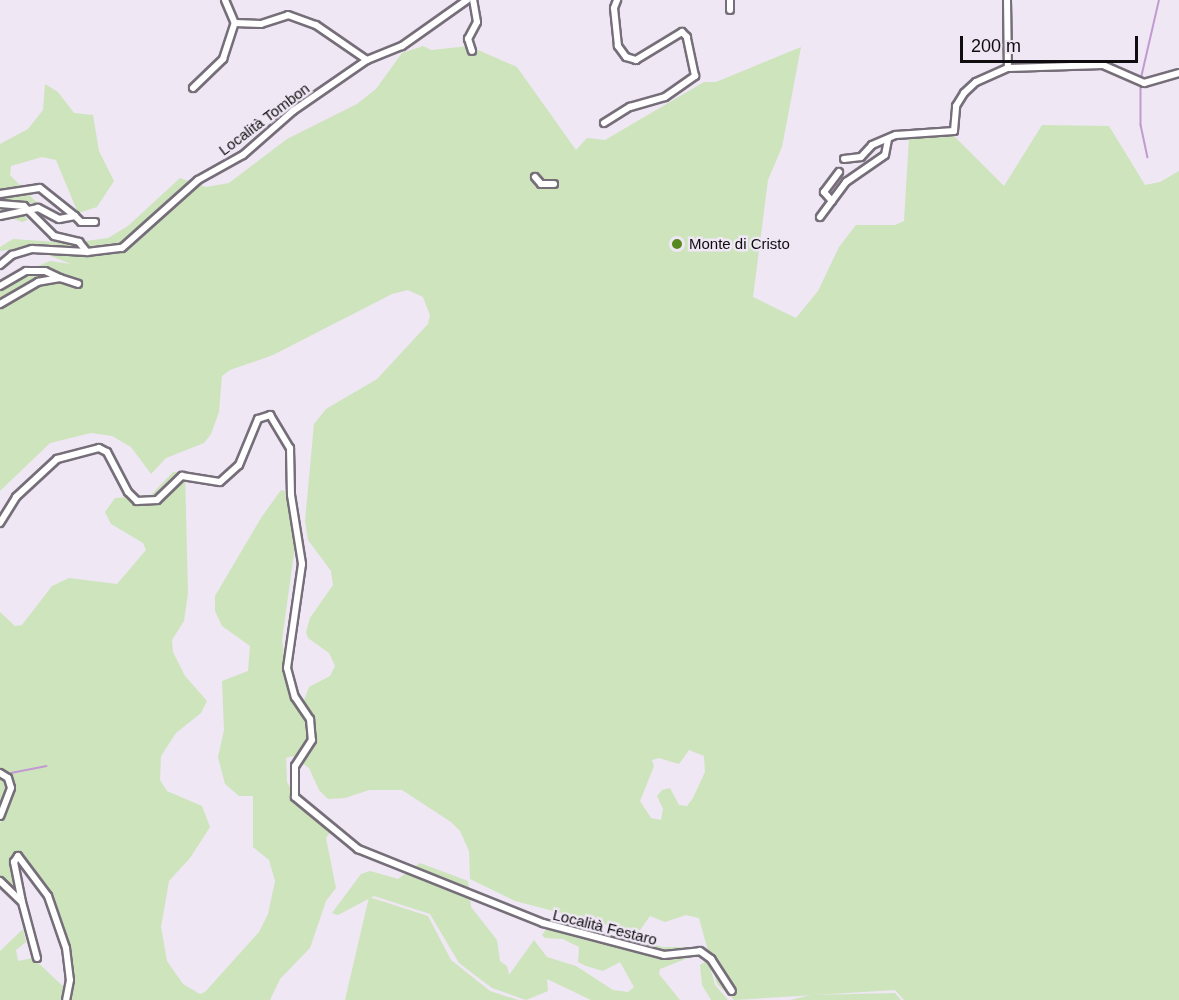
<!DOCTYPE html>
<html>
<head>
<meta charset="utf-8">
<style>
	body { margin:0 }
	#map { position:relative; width:1179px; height:1000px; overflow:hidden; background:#efe7f3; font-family:Arial,sans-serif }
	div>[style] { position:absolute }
	.green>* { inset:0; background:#cde4bd }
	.stream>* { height:1.5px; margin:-0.75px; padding:0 0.75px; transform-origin:0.75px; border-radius:0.75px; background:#c19ad1 }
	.roads { filter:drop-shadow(2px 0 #766e79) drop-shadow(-2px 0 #766e79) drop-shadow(0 2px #766e79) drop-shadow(0 -2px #766e79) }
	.minor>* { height:6px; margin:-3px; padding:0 3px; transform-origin:3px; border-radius:3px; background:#fff }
	.dots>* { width:16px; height:16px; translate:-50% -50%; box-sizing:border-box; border:3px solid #efe7f3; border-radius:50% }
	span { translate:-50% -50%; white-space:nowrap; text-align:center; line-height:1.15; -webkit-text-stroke:5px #efe7f3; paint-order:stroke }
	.street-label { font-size:15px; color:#100d11 }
	.poi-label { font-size:15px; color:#100d11 }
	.left { translate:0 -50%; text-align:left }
	.scale { position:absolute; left:960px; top:36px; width:178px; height:27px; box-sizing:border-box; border:3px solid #100d11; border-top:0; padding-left:8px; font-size:18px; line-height:21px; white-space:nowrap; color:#100d11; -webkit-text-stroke:4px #efe7f3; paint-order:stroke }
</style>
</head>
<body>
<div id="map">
	<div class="green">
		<i style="clip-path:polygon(evenodd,423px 46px,431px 50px,469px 46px,517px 67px,576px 150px,587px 138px,605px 140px,704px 82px,716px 82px,801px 47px,782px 147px,768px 180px,753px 297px,796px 318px,818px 291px,839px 247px,856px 225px,895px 225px,904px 221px,909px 138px,928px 138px,938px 132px,953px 135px,1004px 186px,1042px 125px,1109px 126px,1145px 185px,1160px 182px,1179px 171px,1179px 1000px,904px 1000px,895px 990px,734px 1000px,717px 984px,699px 918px,686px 915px,665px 922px,650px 916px,638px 933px,515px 901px,470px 879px,469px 851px,460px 831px,451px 822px,402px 790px,369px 790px,345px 798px,328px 799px,319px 790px,309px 768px,292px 756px,286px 758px,287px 782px,296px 798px,331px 831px,326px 838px,336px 888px,326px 901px,310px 948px,280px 979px,270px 1000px,68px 1000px,72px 980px,52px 900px,19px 854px,13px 859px,19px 902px,0 886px,0 824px,12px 788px,0 772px,0 612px,15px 626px,22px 625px,52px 586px,69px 578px,117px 584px,146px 550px,143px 543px,111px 524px,105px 512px,115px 498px,151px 495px,173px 472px,185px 472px,188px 593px,184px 621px,172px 640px,173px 652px,185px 676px,207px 701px,201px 713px,176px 733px,161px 756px,160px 780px,167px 791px,202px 806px,210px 827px,190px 858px,169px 881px,161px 927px,167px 961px,183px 984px,200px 994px,205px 992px,259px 932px,268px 914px,275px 881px,269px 860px,253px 847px,253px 796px,239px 796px,225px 784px,218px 757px,224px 730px,222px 681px,248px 671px,250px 646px,222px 626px,215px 611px,215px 596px,261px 518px,281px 490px,285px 491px,295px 546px,282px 640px,287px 678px,302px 706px,309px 687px,330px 676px,335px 666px,329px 653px,308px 638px,306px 632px,310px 618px,333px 585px,331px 571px,308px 540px,305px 521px,314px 424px,326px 409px,377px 379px,428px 324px,430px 315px,423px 297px,408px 290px,392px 294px,273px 355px,230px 370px,222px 376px,219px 412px,211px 434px,204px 443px,166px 458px,151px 474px,131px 447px,112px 436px,91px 433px,50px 443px,0 491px,0 282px,50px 261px,71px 264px,28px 247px,0 251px,0 247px,13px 239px,71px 243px,108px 238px,128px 226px,180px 178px,206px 187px,229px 183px,287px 139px,357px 104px,376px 89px,402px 53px,423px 46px,689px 750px,704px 756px,705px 772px,693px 798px,687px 806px,679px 805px,670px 788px,662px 790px,657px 796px,663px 809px,661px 820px,651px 818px,640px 801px,654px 766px,652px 760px,659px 758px,679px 764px,689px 750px)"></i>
		<i style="clip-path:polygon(45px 84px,58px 92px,74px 113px,93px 115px,99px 151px,114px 181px,97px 207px,78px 213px,56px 160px,42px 157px,11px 166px,10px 175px,39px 205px,30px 203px,17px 208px,28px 220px,22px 222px,0 214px,0 144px,28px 129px,43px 110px)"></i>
		<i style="clip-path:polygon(0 774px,10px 785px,0 817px)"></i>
		<i style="clip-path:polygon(420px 863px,468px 881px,471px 907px,497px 940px,500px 961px,507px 966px,509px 975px,534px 940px,547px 957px,576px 966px,613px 990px,628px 992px,634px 987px,620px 962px,603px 971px,586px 966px,578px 962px,579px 947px,563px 939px,545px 938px,542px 935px,550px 924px,606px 944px,636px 945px,641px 940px,662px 947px,687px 947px,688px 958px,660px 969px,659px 974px,680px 1000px,591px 1000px,547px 979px,548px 991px,526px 1000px,492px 988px,459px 963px,430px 914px,374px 896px,338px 915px,332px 913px,361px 874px,370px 871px,398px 879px)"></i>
		<i style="clip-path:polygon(369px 897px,428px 916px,451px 960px,490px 991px,518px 1000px,345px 1000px)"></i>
		<i style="clip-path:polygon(23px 929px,26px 942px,16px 950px,18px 961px,33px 958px,67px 990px,62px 1000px,0 1000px,0 951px)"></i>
		<i style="clip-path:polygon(708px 960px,715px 985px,728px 1000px,711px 1000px,702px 985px,700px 965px)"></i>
		<i style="clip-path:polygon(895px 993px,901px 1000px,790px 1000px,811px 995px)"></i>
	</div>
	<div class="stream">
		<i style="left:1141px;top:78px;width:80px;rotate:-77deg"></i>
		<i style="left:1141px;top:83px;width:42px;rotate:90deg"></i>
		<i style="left:1141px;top:125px;width:33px;rotate:78deg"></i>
		<i style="left:11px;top:773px;width:36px;rotate:-11deg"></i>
	</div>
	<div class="roads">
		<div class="minor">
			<i style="left:225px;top:0;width:25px;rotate:67deg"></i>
			<i style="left:235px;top:23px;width:26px;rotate:2deg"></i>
			<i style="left:261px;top:24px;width:28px;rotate:-18deg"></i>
			<i style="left:288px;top:15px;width:30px;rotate:20deg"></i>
			<i style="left:316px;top:25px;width:62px;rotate:34.5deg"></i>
			<i style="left:1007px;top:0;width:68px;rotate:89.2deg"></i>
			<i style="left:730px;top:10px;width:10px;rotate:-90deg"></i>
			<i style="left:472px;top:51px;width:13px;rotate:-108deg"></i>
			<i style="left:468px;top:39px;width:19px;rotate:-62deg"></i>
			<i style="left:477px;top:22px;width:22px;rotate:-100deg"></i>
			<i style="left:1008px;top:68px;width:95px;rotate:-1.8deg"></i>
			<i style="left:1103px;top:65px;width:45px;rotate:23.7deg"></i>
			<i style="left:1144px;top:83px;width:36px;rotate:-16deg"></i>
			<i style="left:193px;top:88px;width:42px;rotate:-44deg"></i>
			<i style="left:223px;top:59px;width:38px;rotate:-72deg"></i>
			<i style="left:604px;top:123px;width:31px;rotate:-32deg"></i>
			<i style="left:630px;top:107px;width:36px;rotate:-16deg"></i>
			<i style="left:665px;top:97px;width:37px;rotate:-35deg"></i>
			<i style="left:695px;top:76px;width:40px;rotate:-102deg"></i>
			<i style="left:687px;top:37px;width:7px;rotate:-135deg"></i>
			<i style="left:682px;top:32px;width:54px;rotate:148.7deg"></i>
			<i style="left:636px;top:60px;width:10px;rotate:-163deg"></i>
			<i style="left:626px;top:57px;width:14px;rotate:-126deg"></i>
			<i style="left:618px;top:46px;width:38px;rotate:-96deg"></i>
			<i style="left:614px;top:8px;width:9px;rotate:-69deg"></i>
			<i style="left:844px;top:159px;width:17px;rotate:-7deg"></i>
			<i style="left:861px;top:157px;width:16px;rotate:-47deg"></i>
			<i style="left:872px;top:145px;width:26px;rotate:-23deg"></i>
			<i style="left:896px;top:135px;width:58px;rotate:-3.9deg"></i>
			<i style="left:954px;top:131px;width:25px;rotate:-85deg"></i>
			<i style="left:956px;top:106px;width:15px;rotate:-58deg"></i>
			<i style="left:964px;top:93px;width:16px;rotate:-43deg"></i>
			<i style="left:976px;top:82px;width:35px;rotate:-24deg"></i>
			<i style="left:535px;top:177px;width:9px;rotate:49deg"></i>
			<i style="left:541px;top:184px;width:13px"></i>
			<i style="left:0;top:194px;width:40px;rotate:-8.5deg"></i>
			<i style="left:40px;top:188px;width:45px;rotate:38.7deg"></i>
			<i style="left:75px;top:216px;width:16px;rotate:169deg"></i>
			<i style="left:59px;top:219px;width:24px;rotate:-152deg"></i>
			<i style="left:38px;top:208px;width:39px;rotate:168deg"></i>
			<i style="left:832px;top:201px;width:12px;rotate:-132deg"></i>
			<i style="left:824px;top:192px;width:25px;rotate:-53deg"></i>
			<i style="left:0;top:204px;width:24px;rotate:5deg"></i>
			<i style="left:24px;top:206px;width:42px;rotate:45deg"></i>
			<i style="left:54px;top:236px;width:26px;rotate:13deg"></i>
			<i style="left:79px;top:242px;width:13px;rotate:51deg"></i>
			<i style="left:75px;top:216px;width:8px;rotate:45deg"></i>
			<i style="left:81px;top:222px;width:14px"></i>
			<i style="left:820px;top:217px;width:44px;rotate:-53.4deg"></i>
			<i style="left:846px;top:182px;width:47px;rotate:-34.7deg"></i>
			<i style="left:885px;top:155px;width:15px;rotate:-79deg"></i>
			<i style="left:0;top:265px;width:16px;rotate:-40deg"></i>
			<i style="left:12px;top:255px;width:21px;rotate:-17deg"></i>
			<i style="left:32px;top:249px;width:55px;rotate:3.1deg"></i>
			<i style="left:87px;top:252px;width:35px;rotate:-7deg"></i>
			<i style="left:122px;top:248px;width:102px;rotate:-41.8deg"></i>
			<i style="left:198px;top:180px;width:51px;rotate:-29.1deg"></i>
			<i style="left:243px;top:155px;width:67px;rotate:-41.3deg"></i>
			<i style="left:293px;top:111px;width:90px;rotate:-34.6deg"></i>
			<i style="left:367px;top:60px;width:38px;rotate:-22deg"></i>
			<i style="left:402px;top:46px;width:80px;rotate:-35.3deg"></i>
			<i style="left:60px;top:278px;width:19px;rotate:18deg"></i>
			<i style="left:0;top:286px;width:30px;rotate:-30deg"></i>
			<i style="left:26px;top:271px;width:19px"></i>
			<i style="left:45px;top:271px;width:17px;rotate:25deg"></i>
			<i style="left:60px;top:278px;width:22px;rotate:170deg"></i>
			<i style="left:38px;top:282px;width:44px;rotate:149.9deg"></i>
			<i style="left:0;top:523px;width:31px;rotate:-58deg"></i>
			<i style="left:16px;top:497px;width:56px;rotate:-42.8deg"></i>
			<i style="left:57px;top:459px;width:43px;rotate:-14.7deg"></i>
			<i style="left:99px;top:448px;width:9px;rotate:27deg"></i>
			<i style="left:107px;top:452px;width:45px;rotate:62.3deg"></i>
			<i style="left:128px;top:492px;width:13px;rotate:45deg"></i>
			<i style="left:137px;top:501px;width:20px;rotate:-3deg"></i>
			<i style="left:157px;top:500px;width:35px;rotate:-44deg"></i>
			<i style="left:182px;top:476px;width:38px;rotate:9deg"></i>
			<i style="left:220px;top:482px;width:25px;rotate:-42deg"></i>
			<i style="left:239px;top:465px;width:50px;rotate:-67.6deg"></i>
			<i style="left:258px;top:419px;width:13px;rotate:-18deg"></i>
			<i style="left:270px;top:415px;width:39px;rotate:59deg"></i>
			<i style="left:290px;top:448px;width:47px;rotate:88.8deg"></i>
			<i style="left:291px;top:495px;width:70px;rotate:80.9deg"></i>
			<i style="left:302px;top:564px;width:105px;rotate:98.2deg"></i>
			<i style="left:287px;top:668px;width:30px;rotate:75deg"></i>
			<i style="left:295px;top:697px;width:27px;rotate:56deg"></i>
			<i style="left:310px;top:719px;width:21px;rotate:85deg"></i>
			<i style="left:312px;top:740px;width:31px;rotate:123deg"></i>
			<i style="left:295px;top:766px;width:31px;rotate:90deg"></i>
			<i style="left:295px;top:797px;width:82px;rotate:39.5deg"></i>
			<i style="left:358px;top:849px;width:199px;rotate:21.8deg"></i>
			<i style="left:543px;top:923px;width:125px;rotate:14.8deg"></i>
			<i style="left:664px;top:955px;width:36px;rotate:-6deg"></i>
			<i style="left:700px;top:951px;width:14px;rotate:36deg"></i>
			<i style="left:711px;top:959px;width:38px;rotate:57deg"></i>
			<i style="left:0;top:773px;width:9px;rotate:32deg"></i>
			<i style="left:8px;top:778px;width:10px;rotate:73deg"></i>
			<i style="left:11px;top:788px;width:30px;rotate:111deg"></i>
			<i style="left:0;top:881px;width:30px;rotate:44deg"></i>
			<i style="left:37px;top:958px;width:58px;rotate:-105deg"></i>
			<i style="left:22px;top:902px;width:41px;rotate:-101.3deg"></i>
			<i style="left:14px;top:862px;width:7px;rotate:-56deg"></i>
			<i style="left:18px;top:856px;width:50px;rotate:53.1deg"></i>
			<i style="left:48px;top:896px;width:55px;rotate:70.9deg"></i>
			<i style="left:66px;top:948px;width:32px;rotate:83deg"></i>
			<i style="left:70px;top:980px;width:20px;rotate:101deg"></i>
		</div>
	</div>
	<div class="dots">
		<i style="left:677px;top:244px;background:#55881d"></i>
	</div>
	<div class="street-label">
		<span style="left:264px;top:119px;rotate:-37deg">Località Tombon</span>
		<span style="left:605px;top:927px;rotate:14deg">Località Festaro</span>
	</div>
	<div class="poi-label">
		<span class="left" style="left:689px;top:244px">Monte di Cristo</span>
	</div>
	<div class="scale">200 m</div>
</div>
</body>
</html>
